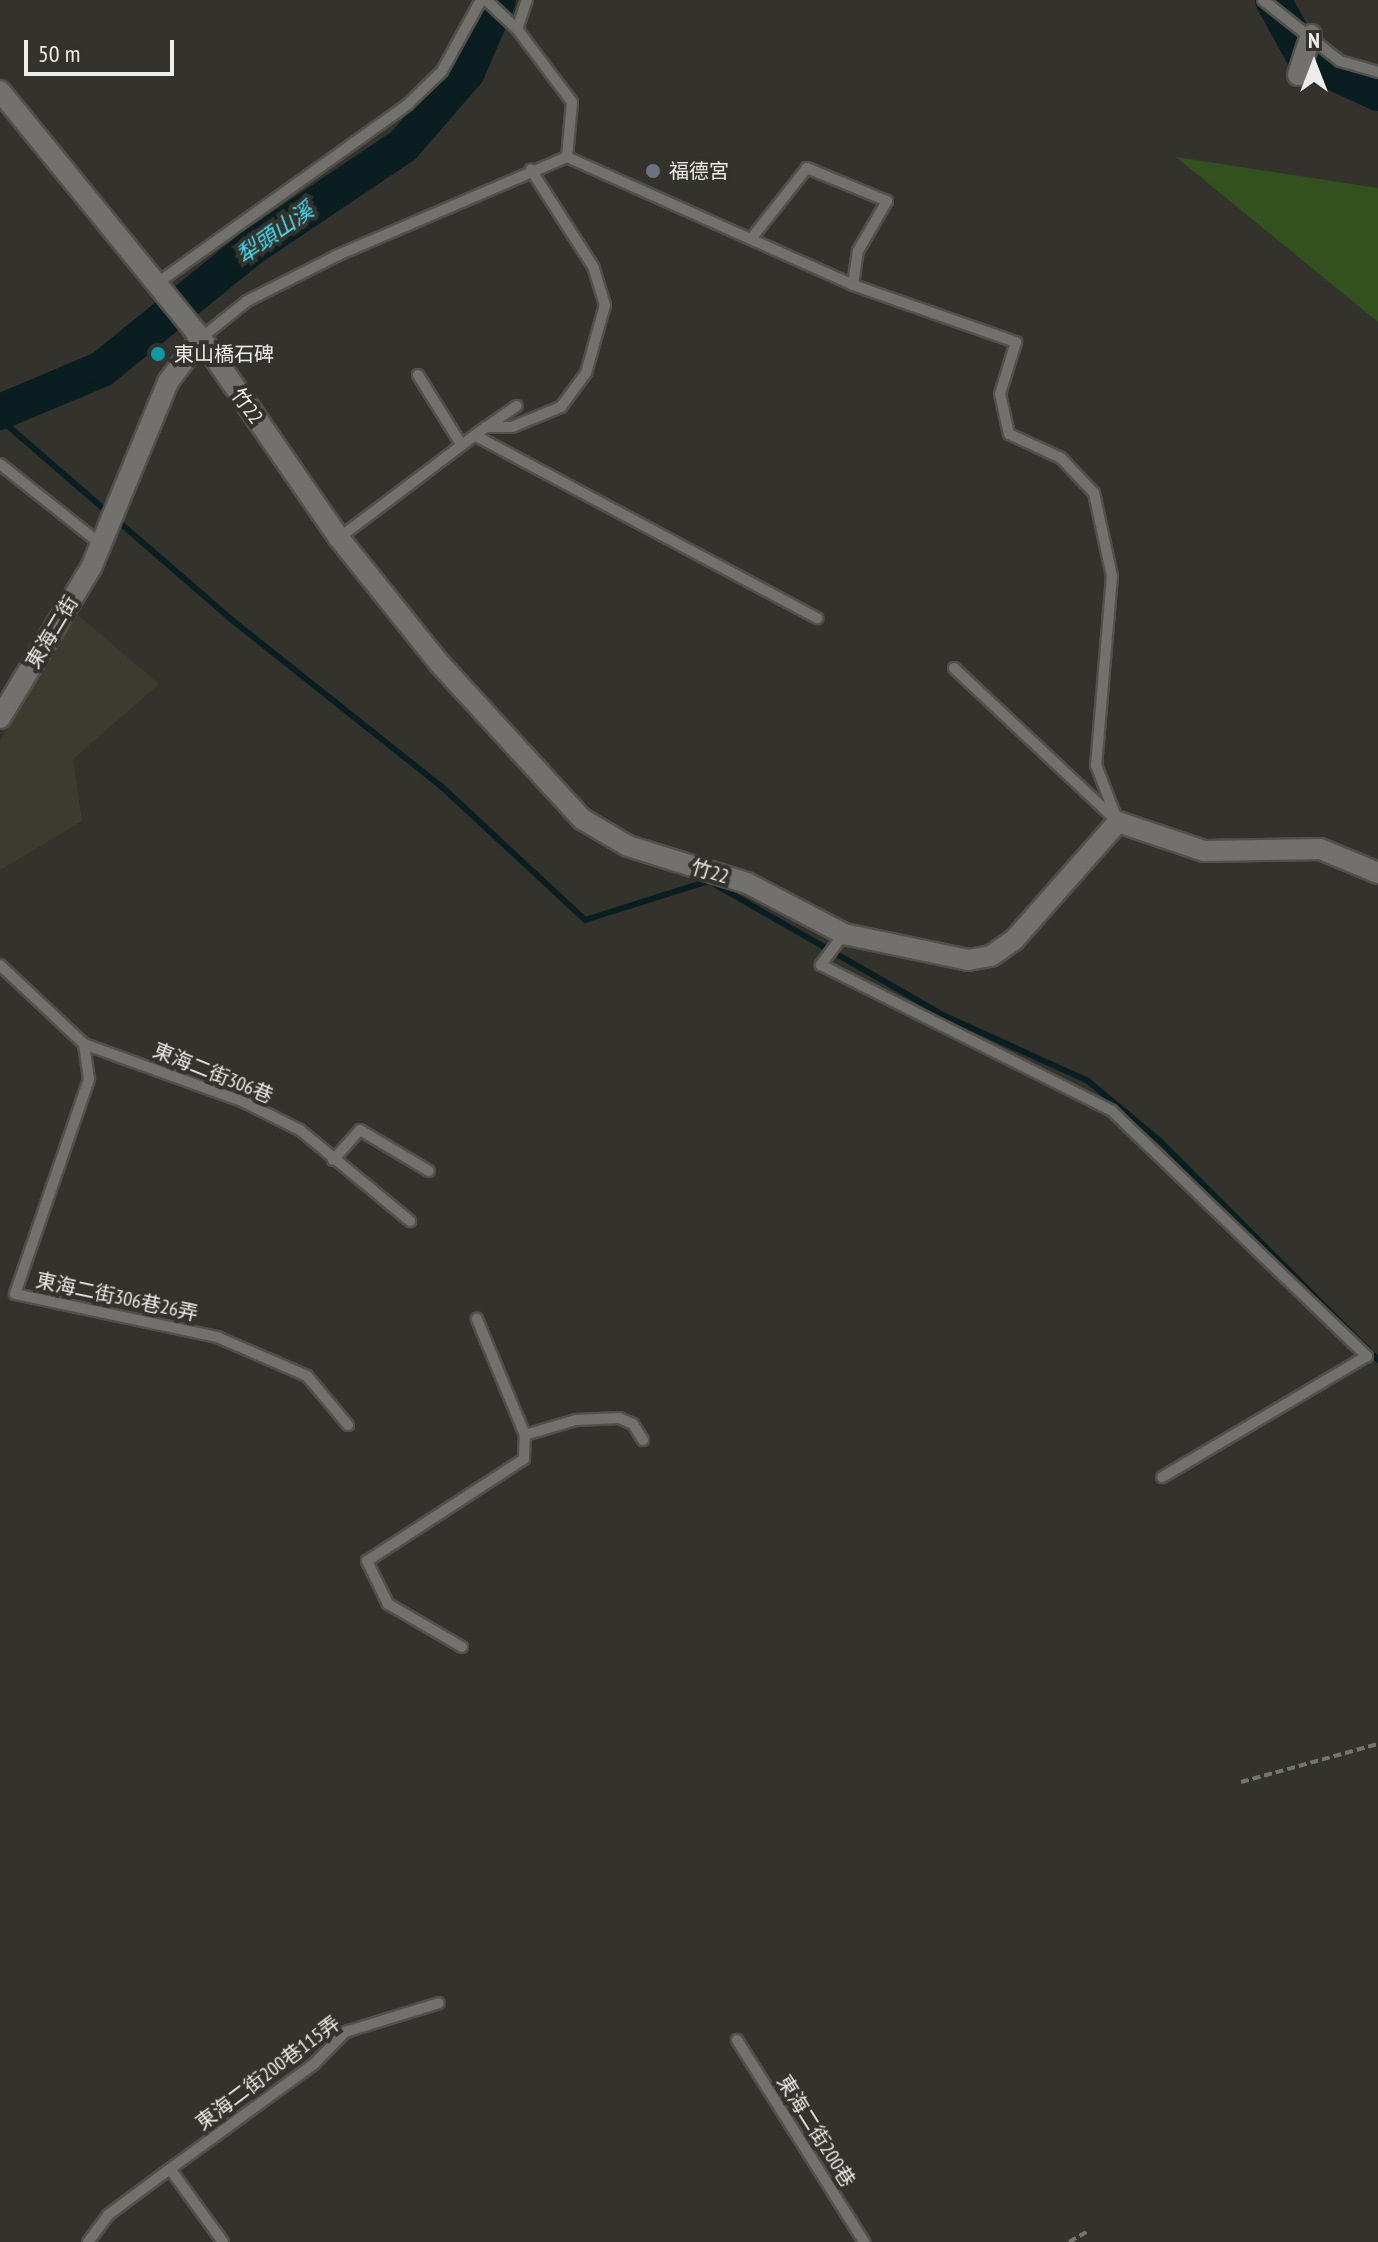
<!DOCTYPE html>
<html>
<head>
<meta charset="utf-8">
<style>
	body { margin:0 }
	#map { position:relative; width:1378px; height:2242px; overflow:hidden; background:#33322d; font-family:"PT Sans Narrow","Noto Sans TC",sans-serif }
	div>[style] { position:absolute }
	.built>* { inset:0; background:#3d3b30 }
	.green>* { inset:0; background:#32511e }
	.stream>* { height:6px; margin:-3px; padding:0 3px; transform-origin:3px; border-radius:3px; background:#0a1d21 }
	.river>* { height:36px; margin:-18px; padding:0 18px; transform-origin:18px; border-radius:18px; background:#0a1d21 }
	.path>* { height:4px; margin-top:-2px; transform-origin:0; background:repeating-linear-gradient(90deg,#757570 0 8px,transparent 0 12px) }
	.roads { filter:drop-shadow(2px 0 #51504b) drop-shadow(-2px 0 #51504b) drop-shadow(0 2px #51504b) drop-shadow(0 -2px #51504b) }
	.service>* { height:10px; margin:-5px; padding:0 5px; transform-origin:5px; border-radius:5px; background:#72716e }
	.minor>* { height:20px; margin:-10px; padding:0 10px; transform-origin:10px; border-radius:10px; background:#72716e }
	.tertiary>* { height:20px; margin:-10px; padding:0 10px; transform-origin:10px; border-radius:10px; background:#72716e }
	.dots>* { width:22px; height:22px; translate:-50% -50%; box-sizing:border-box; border:4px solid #33322d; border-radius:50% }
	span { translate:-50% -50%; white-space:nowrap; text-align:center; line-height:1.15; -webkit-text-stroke:8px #33322d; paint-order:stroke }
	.poi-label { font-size:20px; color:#ecece8 }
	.left { translate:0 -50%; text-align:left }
	.street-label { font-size:20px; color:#ecece8 }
	.water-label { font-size:22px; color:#4addf7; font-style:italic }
	.north { position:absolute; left:1274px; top:24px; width:80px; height:80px; -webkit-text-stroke:6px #33322d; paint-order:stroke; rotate:0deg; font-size:22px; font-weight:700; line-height:32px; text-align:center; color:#ecece8 }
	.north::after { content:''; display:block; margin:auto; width:28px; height:36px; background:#ecece8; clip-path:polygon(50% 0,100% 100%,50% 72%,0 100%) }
	.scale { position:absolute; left:24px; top:40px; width:150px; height:36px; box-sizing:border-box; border:4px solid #ecece8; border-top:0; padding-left:10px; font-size:24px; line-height:28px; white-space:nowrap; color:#ecece8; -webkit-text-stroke:6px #33322d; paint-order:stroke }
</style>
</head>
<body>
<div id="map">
	<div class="built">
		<i style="clip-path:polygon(73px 611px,159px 684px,73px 759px,82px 821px,0 870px,0 741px)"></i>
	</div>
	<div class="green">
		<i style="clip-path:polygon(1176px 157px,1378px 188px,1378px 322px)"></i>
	</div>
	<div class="stream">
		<i style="left:0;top:419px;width:307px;rotate:40.9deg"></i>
		<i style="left:232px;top:620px;width:267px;rotate:38.5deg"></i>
		<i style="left:441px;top:786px;width:197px;rotate:42.9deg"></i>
		<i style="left:585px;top:920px;width:130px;rotate:-17.5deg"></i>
		<i style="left:709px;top:881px;width:272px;rotate:29.8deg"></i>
		<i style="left:945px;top:1016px;width:157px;rotate:24.4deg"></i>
		<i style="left:1088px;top:1081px;width:94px;rotate:39.8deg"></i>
		<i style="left:1160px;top:1141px;width:309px;rotate:45.1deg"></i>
	</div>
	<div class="river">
		<i style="left:1273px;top:0;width:68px;rotate:61.2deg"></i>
		<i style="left:1306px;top:60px;width:79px;rotate:24.6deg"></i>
		<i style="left:0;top:412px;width:111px;rotate:-22.9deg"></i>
		<i style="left:102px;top:369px;width:192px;rotate:-39.1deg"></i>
		<i style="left:251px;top:248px;width:183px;rotate:-33.9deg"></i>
		<i style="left:403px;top:146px;width:98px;rotate:-49.1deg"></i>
		<i style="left:467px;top:72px;width:78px;rotate:-66.7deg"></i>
	</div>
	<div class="path">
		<i style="left:1241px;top:1782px;width:142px;rotate:-15.5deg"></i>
		<i style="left:1069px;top:2242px;width:22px;rotate:-30deg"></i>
	</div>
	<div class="roads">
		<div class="service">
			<i style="left:486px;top:0;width:42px;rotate:43.1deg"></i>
			<i style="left:1263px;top:0;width:98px;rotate:38.4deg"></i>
			<i style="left:1340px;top:61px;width:40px;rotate:16deg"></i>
			<i style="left:567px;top:157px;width:313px;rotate:24.1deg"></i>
			<i style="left:853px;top:285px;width:34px;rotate:-82deg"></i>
			<i style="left:858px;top:251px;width:58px;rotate:-59.9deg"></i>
			<i style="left:887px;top:201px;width:87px;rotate:-157.6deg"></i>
			<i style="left:807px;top:168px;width:90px;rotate:128.3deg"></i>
			<i style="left:156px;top:284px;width:310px;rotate:-35.5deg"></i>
			<i style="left:408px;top:104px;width:47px;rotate:-44.1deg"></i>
			<i style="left:442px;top:71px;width:81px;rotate:-61.2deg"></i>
			<i style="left:853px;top:285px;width:173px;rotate:19.3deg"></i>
			<i style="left:1016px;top:342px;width:54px;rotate:107.1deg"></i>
			<i style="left:1000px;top:394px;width:41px;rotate:77.3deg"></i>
			<i style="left:1009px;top:434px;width:57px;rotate:24.8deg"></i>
			<i style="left:1061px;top:458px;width:48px;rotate:46.7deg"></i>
			<i style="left:1094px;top:493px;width:85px;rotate:77.8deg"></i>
			<i style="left:1112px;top:576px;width:190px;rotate:94.8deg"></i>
			<i style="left:1096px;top:765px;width:61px;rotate:68.9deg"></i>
			<i style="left:201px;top:338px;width:59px;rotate:-38.8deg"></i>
			<i style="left:247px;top:301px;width:100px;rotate:-26.8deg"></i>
			<i style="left:336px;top:256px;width:251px;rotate:-23.2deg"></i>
			<i style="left:567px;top:157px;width:55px;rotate:-84.8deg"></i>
			<i style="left:572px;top:102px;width:91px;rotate:-127deg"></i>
			<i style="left:517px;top:29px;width:31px;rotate:-71deg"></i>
			<i style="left:418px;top:375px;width:81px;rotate:58.1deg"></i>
			<i style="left:488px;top:426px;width:35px;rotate:-35deg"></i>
			<i style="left:476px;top:436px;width:387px;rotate:28.1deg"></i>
			<i style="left:0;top:464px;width:130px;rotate:38.5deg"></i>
			<i style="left:339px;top:538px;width:184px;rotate:-37.1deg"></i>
			<i style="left:486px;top:427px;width:26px"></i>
			<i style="left:512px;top:427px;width:53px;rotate:-22.2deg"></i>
			<i style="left:561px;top:407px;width:42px;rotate:-53.7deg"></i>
			<i style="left:586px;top:373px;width:71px;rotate:-74.4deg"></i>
			<i style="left:605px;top:305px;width:39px;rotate:-107deg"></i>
			<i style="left:594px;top:268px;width:117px;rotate:-122.7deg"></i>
			<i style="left:954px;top:668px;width:219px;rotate:43.2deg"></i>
			<i style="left:844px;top:934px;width:39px;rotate:127deg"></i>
			<i style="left:821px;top:965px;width:326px;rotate:26.6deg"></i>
			<i style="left:1112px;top:1111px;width:354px;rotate:43.9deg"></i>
			<i style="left:1367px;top:1356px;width:238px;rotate:149.4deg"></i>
			<i style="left:0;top:965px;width:115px;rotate:43.2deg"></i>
			<i style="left:84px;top:1044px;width:170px;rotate:19.9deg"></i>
			<i style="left:244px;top:1102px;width:63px;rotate:26.6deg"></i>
			<i style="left:300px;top:1130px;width:143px;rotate:39.6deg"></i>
			<i style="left:84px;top:1044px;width:35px;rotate:82deg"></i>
			<i style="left:89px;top:1079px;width:227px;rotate:109deg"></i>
			<i style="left:15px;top:1294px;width:207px;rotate:12deg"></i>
			<i style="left:217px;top:1337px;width:98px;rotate:23.4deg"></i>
			<i style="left:307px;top:1376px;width:64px;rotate:50.1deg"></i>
			<i style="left:333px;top:1160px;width:40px;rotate:-48deg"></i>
			<i style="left:360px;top:1130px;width:80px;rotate:30.7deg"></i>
			<i style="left:525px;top:1435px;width:53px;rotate:-16.4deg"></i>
			<i style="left:576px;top:1420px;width:43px;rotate:-2.7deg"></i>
			<i style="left:619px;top:1418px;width:15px;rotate:23deg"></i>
			<i style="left:633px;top:1424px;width:19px;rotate:58deg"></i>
			<i style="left:462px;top:1647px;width:86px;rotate:-149.8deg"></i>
			<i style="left:388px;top:1604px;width:48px;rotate:-116deg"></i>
			<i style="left:367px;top:1561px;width:187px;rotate:-33deg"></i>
			<i style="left:524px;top:1459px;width:24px;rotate:-88deg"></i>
			<i style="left:525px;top:1435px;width:126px;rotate:-112.5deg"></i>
			<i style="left:737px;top:2040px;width:239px;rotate:57.8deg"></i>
			<i style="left:170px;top:2169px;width:178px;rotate:-36.1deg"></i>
			<i style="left:314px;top:2064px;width:45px;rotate:-45.9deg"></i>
			<i style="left:345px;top:2032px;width:98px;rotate:-17.1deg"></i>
			<i style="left:88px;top:2242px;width:34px;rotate:-53deg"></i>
			<i style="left:108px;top:2215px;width:77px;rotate:-36.6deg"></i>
			<i style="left:170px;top:2169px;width:90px;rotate:54deg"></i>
		</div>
		<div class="minor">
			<i style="left:1298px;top:75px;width:42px;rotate:-72deg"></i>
			<i style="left:0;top:718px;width:175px;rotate:-58.8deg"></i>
			<i style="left:91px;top:568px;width:201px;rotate:-67.5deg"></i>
			<i style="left:168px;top:382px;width:55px;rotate:-53.1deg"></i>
		</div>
		<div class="tertiary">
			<i style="left:0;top:91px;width:318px;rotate:50.9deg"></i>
			<i style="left:201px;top:338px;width:243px;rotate:55.4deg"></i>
			<i style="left:339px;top:538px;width:161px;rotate:51.3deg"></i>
			<i style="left:440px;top:664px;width:210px;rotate:47.5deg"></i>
			<i style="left:582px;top:819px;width:53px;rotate:30.4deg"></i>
			<i style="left:628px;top:846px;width:125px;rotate:17.3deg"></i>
			<i style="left:747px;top:883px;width:110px;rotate:27.7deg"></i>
			<i style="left:844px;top:934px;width:127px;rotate:11.8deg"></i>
			<i style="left:968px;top:960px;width:23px;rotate:-10deg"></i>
			<i style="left:991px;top:956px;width:28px;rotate:-35deg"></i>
			<i style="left:1014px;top:940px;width:157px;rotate:-48.6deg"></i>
			<i style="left:1118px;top:822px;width:91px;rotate:18.6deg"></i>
			<i style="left:1204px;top:851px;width:116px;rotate:-1deg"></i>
			<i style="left:1320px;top:849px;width:63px;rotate:22.5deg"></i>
		</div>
	</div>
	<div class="dots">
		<i style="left:653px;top:171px;background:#6b7280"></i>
		<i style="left:158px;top:354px;background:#0f9aa8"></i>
	</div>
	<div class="poi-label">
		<span class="left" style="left:669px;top:171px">福德宮</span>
		<span class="left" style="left:174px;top:354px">東山橋石碑</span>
	</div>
	<div class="street-label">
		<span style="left:247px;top:406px;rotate:54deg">竹22</span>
		<span style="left:52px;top:632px;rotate:-59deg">東海二街</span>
		<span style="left:710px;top:872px;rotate:17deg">竹22</span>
		<span style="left:213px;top:1073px;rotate:22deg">東海二街306巷</span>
		<span style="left:117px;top:1297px;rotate:12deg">東海二街306巷26弄</span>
		<span style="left:268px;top:2073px;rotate:-37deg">東海二街200巷115弄</span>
		<span style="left:816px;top:2131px;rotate:58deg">東海二街200巷</span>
	</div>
	<div class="water-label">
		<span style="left:275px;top:233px;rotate:-35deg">犁頭山溪</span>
	</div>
	<div class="north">N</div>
	<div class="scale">50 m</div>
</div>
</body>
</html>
